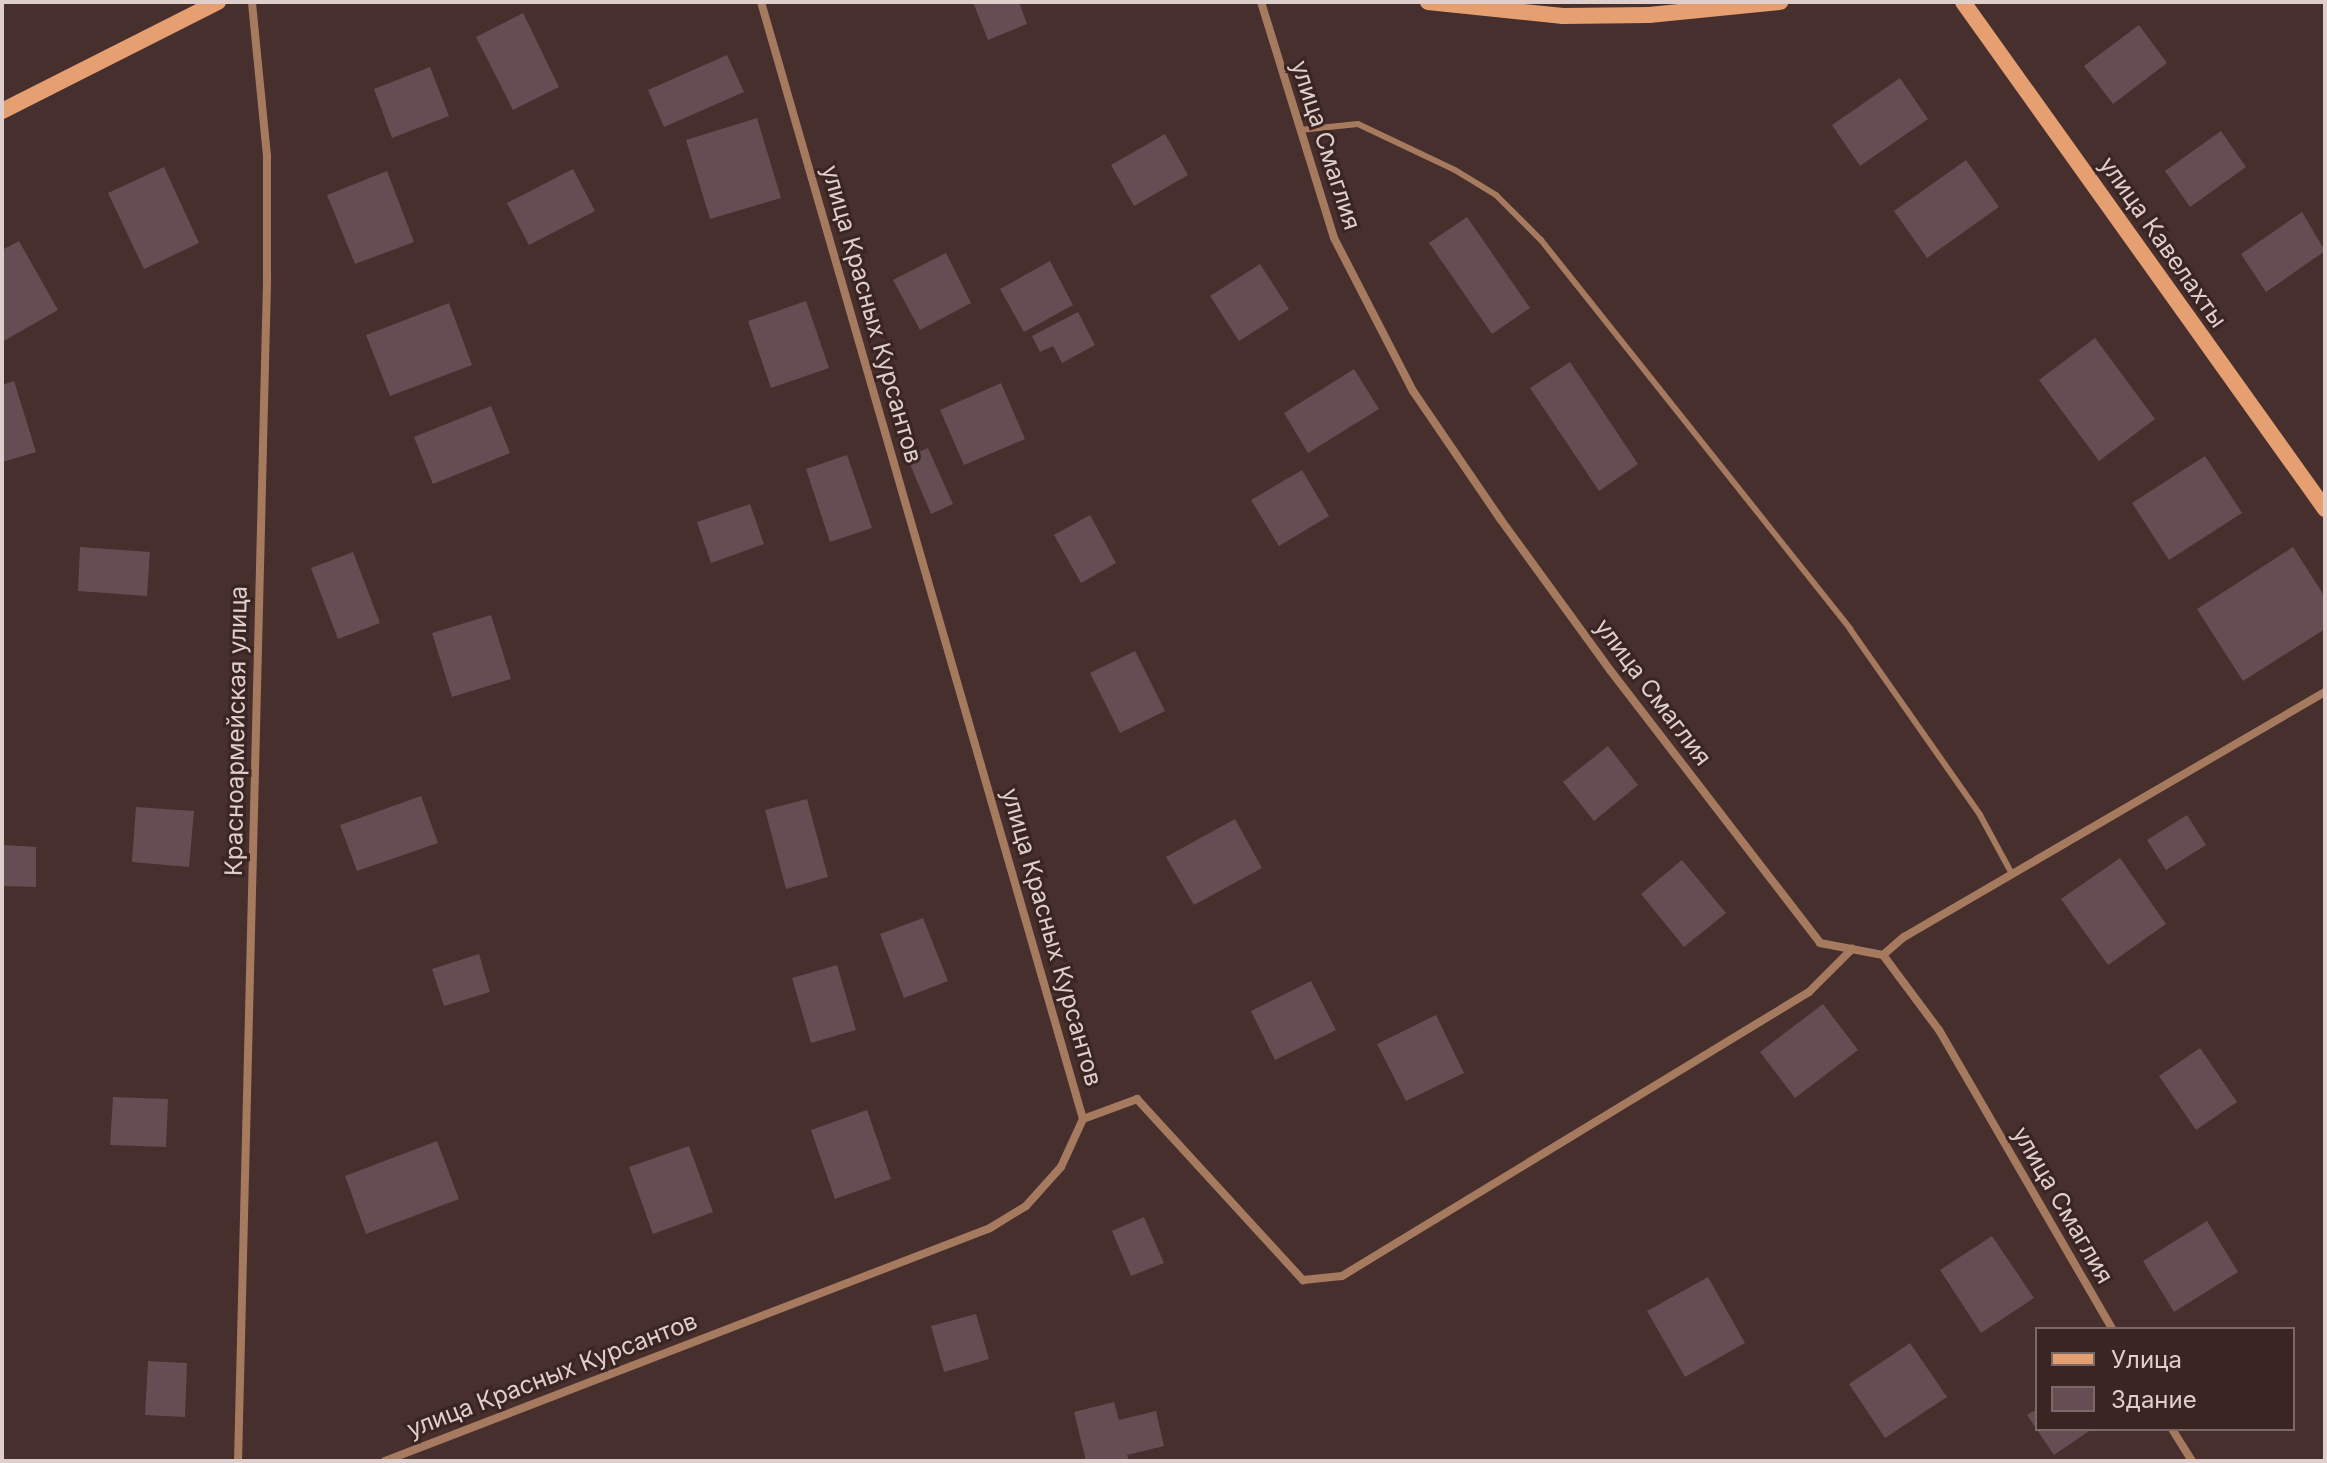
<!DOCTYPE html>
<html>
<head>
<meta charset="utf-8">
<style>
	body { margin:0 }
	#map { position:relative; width:2327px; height:1463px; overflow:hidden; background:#462f2c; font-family:Inter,sans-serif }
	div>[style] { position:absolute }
	.building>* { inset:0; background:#654d53 }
	.lane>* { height:6px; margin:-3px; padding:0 3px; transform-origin:3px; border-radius:3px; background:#a67a5e }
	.street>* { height:8px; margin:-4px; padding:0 4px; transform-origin:4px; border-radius:4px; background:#a67a5e }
	.secondary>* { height:16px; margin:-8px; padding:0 8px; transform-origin:8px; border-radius:8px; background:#e69f71 }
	span { translate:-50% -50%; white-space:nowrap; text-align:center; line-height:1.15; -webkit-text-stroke:6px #3b2522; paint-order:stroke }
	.street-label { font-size:24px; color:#decfcc }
	.frame { position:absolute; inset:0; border:4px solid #decfcc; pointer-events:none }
	.legend { position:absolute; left:2035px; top:1327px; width:260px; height:104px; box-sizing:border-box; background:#3b2522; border:2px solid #7c6966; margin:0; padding:10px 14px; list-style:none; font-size:24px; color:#decfcc }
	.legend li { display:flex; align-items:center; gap:16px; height:40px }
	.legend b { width:40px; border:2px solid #7c6966 }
</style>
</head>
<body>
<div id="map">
	<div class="building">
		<i style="clip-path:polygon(973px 2px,1019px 2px,1027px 24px,988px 40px)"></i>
		<i style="clip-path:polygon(523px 13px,559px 87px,513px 110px,476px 37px)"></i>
		<i style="clip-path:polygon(2139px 25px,2167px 63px,2113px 104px,2084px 66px)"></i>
		<i style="clip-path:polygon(727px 55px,744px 92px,664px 127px,648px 90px)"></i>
		<i style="clip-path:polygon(430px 67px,449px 116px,392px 138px,374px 89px)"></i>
		<i style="clip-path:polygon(1900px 78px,1928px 119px,1860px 166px,1832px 125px)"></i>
		<i style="clip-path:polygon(757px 118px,781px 198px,710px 219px,686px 140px)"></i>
		<i style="clip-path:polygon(2221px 131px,2246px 167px,2190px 207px,2165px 171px)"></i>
		<i style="clip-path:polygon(1165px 134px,1188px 175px,1134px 206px,1111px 165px)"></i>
		<i style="clip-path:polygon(1966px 160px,1999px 207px,1927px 258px,1894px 211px)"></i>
		<i style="clip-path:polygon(164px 167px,199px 243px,144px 269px,108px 193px)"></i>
		<i style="clip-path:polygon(573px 169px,595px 211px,529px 245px,507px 203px)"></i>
		<i style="clip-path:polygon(387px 171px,414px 242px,355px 264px,327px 195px)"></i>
		<i style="clip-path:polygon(2302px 212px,2325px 251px,2266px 292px,2241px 254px)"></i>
		<i style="clip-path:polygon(1467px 217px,1530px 308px,1492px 334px,1429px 243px)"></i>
		<i style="clip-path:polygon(19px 241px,58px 310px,2px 342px,2px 250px)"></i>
		<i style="clip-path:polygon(946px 253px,971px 303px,920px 330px,893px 280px)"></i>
		<i style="clip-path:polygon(1050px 261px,1073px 305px,1024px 332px,1000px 289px)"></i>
		<i style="clip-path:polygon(1260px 264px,1289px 309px,1239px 341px,1210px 296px)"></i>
		<i style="clip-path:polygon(806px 301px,829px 368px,771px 388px,748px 321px)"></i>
		<i style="clip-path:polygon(449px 303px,472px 365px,390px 396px,366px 335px)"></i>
		<i style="clip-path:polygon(1078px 312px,1095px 345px,1062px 363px,1053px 346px,1040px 352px,1032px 336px)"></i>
		<i style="clip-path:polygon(2095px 338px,2155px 419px,2099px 461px,2039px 380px)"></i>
		<i style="clip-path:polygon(1570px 362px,1638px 464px,1599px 491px,1530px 388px)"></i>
		<i style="clip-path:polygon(1354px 369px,1379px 409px,1308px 453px,1284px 413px)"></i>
		<i style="clip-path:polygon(14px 381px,36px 452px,2px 462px,2px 385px)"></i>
		<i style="clip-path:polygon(1001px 383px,1025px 439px,964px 465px,940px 410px)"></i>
		<i style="clip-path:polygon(491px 406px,510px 453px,433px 484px,414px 437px)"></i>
		<i style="clip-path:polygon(928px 448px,953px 504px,931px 514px,907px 457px)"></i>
		<i style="clip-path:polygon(847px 455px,872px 528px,830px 542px,806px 469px)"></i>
		<i style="clip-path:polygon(2205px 456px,2242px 513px,2169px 560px,2132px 503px)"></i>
		<i style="clip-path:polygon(1302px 470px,1329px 516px,1279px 546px,1251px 500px)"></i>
		<i style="clip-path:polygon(750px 504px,764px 544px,711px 563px,697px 522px)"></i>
		<i style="clip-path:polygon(1090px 515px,1116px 563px,1081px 583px,1054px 535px)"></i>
		<i style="clip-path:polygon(80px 547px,150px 552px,147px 596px,78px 591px)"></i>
		<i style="clip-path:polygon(2293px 547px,2325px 597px,2325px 629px,2243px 681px,2197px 609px)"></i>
		<i style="clip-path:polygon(353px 552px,380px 623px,338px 639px,311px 568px)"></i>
		<i style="clip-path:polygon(491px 615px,511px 679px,452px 697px,432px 633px)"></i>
		<i style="clip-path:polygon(1135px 651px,1165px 711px,1120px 733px,1090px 673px)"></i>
		<i style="clip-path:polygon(1608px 746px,1638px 785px,1594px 821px,1563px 782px)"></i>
		<i style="clip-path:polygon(421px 796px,438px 843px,357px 871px,340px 825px)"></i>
		<i style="clip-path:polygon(807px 799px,828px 877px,786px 889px,765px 810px)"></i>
		<i style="clip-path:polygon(136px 807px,194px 811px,189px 867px,132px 862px)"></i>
		<i style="clip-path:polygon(2187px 815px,2206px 845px,2166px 870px,2147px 840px)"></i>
		<i style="clip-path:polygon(1235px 819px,1262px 868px,1194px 905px,1166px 857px)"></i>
		<i style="clip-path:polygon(2px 845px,36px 847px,36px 887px,2px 886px)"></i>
		<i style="clip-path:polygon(2120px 858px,2166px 924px,2108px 965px,2061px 899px)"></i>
		<i style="clip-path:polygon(1682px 860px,1726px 913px,1684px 947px,1641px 894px)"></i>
		<i style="clip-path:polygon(923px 918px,948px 981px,904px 998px,880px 934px)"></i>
		<i style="clip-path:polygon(479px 954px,490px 992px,444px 1006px,432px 969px)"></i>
		<i style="clip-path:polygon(837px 965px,856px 1030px,811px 1043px,792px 978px)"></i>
		<i style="clip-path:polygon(1311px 981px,1336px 1030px,1275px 1060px,1251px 1011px)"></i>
		<i style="clip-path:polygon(1823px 1004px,1858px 1050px,1795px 1098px,1760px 1052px)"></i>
		<i style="clip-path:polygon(1436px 1015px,1464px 1073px,1406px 1101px,1377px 1044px)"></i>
		<i style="clip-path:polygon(2200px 1048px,2237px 1102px,2196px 1130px,2159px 1076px)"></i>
		<i style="clip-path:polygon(113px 1097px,168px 1099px,166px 1147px,110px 1145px)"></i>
		<i style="clip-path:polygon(867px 1110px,891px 1179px,835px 1199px,811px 1130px)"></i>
		<i style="clip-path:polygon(437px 1141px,459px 1199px,366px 1234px,345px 1176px)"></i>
		<i style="clip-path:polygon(689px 1146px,713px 1212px,653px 1234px,629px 1167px)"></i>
		<i style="clip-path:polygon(1144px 1217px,1164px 1263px,1131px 1276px,1112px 1231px)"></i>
		<i style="clip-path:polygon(2207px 1221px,2238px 1272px,2174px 1312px,2143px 1261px)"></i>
		<i style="clip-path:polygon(1992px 1236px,2034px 1298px,1981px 1333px,1940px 1270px)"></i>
		<i style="clip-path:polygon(1708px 1277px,1745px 1343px,1685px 1377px,1647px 1311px)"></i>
		<i style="clip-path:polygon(976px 1314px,989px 1359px,944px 1372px,931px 1326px)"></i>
		<i style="clip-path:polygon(1910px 1343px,1947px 1397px,1885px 1438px,1849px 1384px)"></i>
		<i style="clip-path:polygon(148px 1361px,187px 1363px,185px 1417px,145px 1415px)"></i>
		<i style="clip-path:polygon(1114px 1402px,1119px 1420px,1156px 1411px,1164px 1446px,1127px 1455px,1129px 1461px,1086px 1461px,1074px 1412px)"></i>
		<i style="clip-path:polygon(2037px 1409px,2037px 1429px,2092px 1429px,2054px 1455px,2027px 1415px)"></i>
	</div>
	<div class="lane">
		<i style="left:1300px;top:130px;width:58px;rotate:-5.9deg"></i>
		<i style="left:1358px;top:124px;width:107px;rotate:25.4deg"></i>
		<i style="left:1455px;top:170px;width:48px;rotate:31.4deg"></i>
		<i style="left:1496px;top:195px;width:64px;rotate:45deg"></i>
		<i style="left:1541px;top:240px;width:497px;rotate:51.5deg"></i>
		<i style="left:1850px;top:629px;width:227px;rotate:55deg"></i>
		<i style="left:1980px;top:815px;width:67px;rotate:61.5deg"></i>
	</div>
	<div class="street">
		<i style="left:1261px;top:2px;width:247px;rotate:72.8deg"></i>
		<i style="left:1334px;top:238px;width:172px;rotate:62.7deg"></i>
		<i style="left:1413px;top:391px;width:156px;rotate:55.7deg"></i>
		<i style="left:1501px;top:520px;width:185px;rotate:54deg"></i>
		<i style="left:1610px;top:670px;width:344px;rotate:52.4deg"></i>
		<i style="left:1820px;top:943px;width:64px;rotate:10.8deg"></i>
		<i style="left:1883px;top:955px;width:94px;rotate:53.3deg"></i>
		<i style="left:1939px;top:1030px;width:345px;rotate:59.9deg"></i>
		<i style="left:1883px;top:955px;width:28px;rotate:-41deg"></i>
		<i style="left:1904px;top:937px;width:487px;rotate:-30.2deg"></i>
		<i style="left:1083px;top:1119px;width:58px;rotate:-20.3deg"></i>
		<i style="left:1137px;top:1099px;width:246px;rotate:47.5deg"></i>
		<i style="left:1303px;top:1280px;width:39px;rotate:-6deg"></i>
		<i style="left:1342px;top:1276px;width:547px;rotate:-31.31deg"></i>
		<i style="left:1809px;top:992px;width:61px;rotate:-45deg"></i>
		<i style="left:2172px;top:1429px;width:38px;rotate:58deg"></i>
		<i style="left:238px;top:1461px;width:1182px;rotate:-88.59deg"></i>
		<i style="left:267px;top:279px;width:123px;rotate:-90deg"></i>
		<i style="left:267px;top:156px;width:155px;rotate:-95.6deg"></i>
		<i style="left:385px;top:1461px;width:648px;rotate:-21.06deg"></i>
		<i style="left:990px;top:1228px;width:42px;rotate:-31.4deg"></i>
		<i style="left:1026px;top:1206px;width:52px;rotate:-48.1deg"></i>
		<i style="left:1061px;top:1167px;width:53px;rotate:-65.4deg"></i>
		<i style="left:1083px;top:1119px;width:1162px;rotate:-106.08deg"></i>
	</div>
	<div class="secondary">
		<i style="left:1428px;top:2px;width:136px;rotate:5.9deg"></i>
		<i style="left:1563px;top:16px;width:86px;rotate:-0.7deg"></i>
		<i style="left:1649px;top:15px;width:132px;rotate:-5.7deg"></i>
		<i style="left:1963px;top:2px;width:623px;rotate:54.47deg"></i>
		<i style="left:2px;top:111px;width:242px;rotate:-26.8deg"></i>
	</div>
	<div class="street-label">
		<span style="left:1326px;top:145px;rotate:72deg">улица Смаглия</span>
		<span style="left:2163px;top:242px;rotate:55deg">улица Кавелахты</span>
		<span style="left:872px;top:314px;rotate:74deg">улица Красных Курсантов</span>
		<span style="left:1653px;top:692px;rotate:53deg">улица Смаглия</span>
		<span style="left:236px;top:731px;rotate:-89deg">Красноармейская улица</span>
		<span style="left:1052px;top:937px;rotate:74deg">улица Красных Курсантов</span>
		<span style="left:2063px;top:1205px;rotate:60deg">улица Смаглия</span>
		<span style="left:552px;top:1375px;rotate:-21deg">улица Красных Курсантов</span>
	</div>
	<div class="frame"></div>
	<ul class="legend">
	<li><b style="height:10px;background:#e69f71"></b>Улица</li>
	<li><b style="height:22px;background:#654d53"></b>Здание</li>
	</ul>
</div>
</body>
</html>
